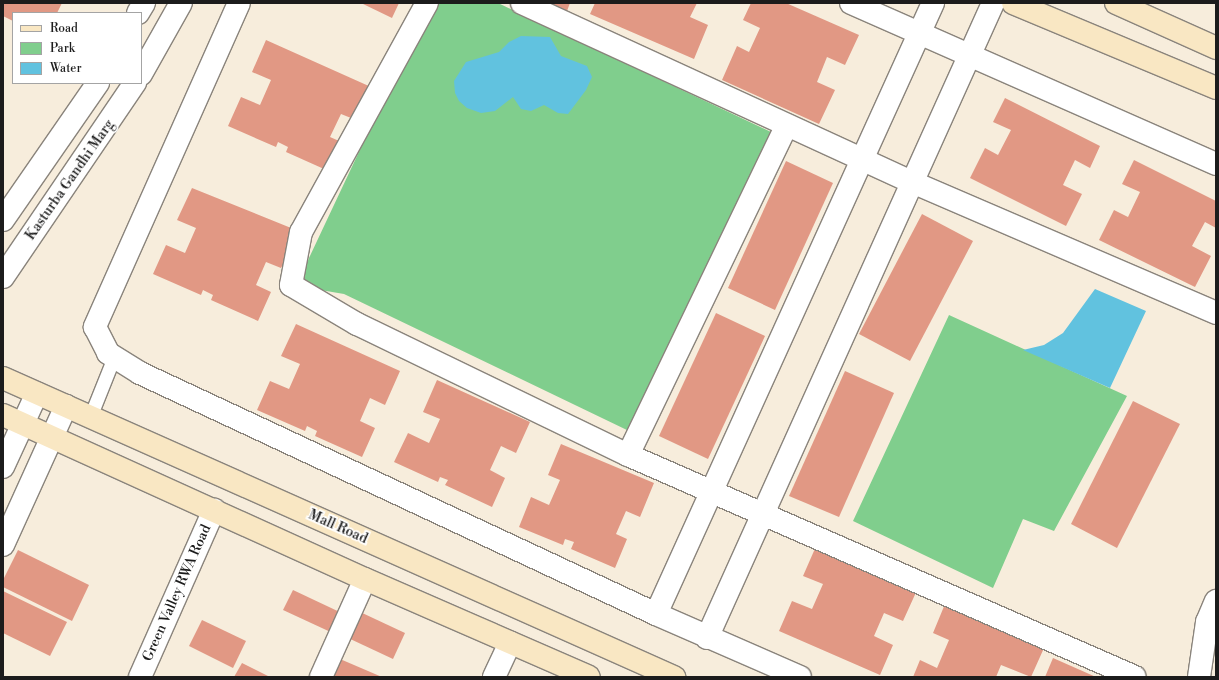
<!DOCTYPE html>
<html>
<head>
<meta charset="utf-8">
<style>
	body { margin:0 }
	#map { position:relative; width:1219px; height:680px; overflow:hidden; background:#f7eddc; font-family:"Libre Bodoni",serif }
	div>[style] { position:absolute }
	.green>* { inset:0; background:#80ce8d }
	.water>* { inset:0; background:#61c2df }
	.building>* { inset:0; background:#e19884 }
	.roads { filter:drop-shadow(1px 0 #8a847c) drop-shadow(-1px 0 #8a847c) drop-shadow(0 1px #8a847c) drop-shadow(0 -1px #8a847c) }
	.lane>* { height:13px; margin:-6.5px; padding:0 6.5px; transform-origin:6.5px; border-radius:6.5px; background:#fff }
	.street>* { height:22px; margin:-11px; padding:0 11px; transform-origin:11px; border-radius:11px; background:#fff }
	.secondary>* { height:22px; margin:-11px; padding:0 11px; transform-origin:11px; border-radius:11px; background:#f9e7c3 }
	span { translate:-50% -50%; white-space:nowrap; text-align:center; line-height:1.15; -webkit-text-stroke:3.5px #fff; paint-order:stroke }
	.street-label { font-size:14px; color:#1c1c1c }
	.frame { position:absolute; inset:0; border:4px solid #1c1c1c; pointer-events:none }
	.legend { position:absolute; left:12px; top:12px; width:130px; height:72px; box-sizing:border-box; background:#fff; border:1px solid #a4a4a4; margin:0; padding:5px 7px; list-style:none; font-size:12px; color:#1c1c1c }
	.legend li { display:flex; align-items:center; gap:8px; height:20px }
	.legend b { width:20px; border:1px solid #a4a4a4 }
</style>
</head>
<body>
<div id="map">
	<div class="green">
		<i style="clip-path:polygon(429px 3px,498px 3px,771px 132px,629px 431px,344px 294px,291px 285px,301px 275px)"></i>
		<i style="clip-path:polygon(949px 315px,1127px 396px,1054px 531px,1023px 519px,993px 588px,853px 521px)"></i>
	</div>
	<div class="water">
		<i style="clip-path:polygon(521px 36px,550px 37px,561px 56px,587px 66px,592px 77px,586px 90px,568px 114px,558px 113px,544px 105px,531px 111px,521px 109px,513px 97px,495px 111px,481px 113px,467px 108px,459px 101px,455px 93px,454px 81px,466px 62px,499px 52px,509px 42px)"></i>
		<i style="clip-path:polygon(1095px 289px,1146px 311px,1110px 388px,1023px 350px,1044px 345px,1063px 333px)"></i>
	</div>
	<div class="building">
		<i style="clip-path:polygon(3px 3px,62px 3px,57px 13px,13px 13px,13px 21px,3px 16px)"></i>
		<i style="clip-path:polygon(361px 3px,399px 3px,392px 18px)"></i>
		<i style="clip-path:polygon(550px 3px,570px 3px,567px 11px)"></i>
		<i style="clip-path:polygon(595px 3px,697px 3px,690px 17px,708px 25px,694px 59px,590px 14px)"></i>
		<i style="clip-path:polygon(751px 3px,786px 3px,859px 35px,845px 65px,827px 57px,817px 82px,835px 90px,819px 124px,722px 80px,737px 46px,749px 52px,760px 28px,743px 20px)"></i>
		<i style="clip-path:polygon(266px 40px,371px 87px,356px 120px,341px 114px,330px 137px,346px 144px,333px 173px,286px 152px,288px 147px,278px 142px,276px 147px,228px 126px,241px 97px,260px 105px,271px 80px,252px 72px)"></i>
		<i style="clip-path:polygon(1005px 98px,1100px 146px,1090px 168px,1075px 160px,1063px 185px,1082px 194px,1066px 226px,970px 178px,985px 148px,998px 155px,1011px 130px,993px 122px)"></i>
		<i style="clip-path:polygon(1134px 160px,1216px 201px,1216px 228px,1205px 222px,1192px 246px,1211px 256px,1195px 287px,1099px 240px,1114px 210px,1128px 217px,1140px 192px,1122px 184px)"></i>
		<i style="clip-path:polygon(786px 161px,833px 183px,775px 310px,728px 288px)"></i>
		<i style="clip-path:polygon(192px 188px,301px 232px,281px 268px,266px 262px,256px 285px,271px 292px,258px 321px,211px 300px,213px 295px,203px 290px,201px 295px,153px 274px,166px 245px,185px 253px,196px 228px,177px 220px)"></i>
		<i style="clip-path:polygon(922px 214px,973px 241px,910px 361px,859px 334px)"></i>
		<i style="clip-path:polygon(716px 313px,765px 336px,708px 459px,659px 436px)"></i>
		<i style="clip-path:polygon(296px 324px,400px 371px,385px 405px,370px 398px,360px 421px,375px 428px,362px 457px,315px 436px,317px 431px,307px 426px,305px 431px,257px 410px,270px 381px,289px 389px,300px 364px,281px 356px)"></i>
		<i style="clip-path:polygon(845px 371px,894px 393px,839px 517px,789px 496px)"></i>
		<i style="clip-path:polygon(437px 380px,530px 422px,516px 453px,501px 446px,490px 470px,505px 478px,492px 507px,445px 485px,448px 480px,440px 477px,438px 482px,394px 462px,408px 433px,429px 443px,440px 419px,423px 412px)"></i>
		<i style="clip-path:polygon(1133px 401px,1180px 424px,1117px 548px,1071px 524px)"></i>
		<i style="clip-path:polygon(561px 444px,654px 483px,640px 517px,626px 511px,616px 534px,627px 539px,615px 568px,571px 549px,574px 542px,565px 539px,563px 545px,519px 527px,531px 497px,549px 505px,560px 480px,548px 475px)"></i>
		<i style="clip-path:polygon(817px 544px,918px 588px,903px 621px,884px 613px,874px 636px,893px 645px,880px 675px,779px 631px,792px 601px,812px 609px,823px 584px,803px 576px)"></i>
		<i style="clip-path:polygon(18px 550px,89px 585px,72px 621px,3px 587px,3px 580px)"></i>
		<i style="clip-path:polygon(293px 590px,346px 615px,337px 635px,283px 610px)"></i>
		<i style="clip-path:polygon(3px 591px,67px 622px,50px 656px,3px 633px)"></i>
		<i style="clip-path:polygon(945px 604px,1044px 648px,1031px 677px,1001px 665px,996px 677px,913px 677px,920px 660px,937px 668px,949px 640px,933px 633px)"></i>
		<i style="clip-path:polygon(358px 611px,405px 633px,393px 659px,346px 637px)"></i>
		<i style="clip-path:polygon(202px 620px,246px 641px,233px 668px,189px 646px)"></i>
		<i style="clip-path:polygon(333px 656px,382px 677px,324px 677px)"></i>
		<i style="clip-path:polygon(1053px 658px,1096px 677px,1045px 677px)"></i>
		<i style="clip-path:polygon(242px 663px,270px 677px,234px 677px)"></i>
	</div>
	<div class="roads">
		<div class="lane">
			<i style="left:90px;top:417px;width:65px;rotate:-68.2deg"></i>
		</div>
		<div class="street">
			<i style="left:239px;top:3px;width:355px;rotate:114deg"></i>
			<i style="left:95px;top:327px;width:29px;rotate:63deg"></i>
			<i style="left:108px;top:353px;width:38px;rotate:32deg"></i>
			<i style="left:140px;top:373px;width:570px;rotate:25.04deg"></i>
			<i style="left:656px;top:614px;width:157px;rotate:23.6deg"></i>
			<i style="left:427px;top:3px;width:261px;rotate:118.8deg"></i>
			<i style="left:301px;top:232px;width:54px;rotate:100.7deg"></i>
			<i style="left:291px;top:285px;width:77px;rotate:30.6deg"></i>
			<i style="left:357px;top:324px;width:301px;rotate:25.8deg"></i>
			<i style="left:628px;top:455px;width:553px;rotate:23.65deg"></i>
			<i style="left:522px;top:3px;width:429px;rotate:24.7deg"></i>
			<i style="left:912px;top:182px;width:331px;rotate:23.3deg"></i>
			<i style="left:851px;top:3px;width:399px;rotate:23.8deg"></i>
			<i style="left:138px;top:13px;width:12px;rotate:-59deg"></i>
			<i style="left:141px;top:74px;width:81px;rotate:-60.6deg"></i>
			<i style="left:3px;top:220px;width:167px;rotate:-55.3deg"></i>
			<i style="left:3px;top:277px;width:235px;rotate:-55.8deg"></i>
			<i style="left:628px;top:455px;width:366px;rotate:-64.3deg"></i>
			<i style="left:3px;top:467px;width:81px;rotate:-65.3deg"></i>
			<i style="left:3px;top:545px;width:153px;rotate:-65.6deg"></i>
			<i style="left:656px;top:614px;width:671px;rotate:-65.61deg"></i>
			<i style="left:707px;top:638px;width:696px;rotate:-65.75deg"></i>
			<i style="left:140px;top:677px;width:183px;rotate:-66.1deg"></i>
			<i style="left:321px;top:677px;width:107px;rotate:-65.8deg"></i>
			<i style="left:494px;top:677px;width:38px;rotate:-65deg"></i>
			<i style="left:1199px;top:677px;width:56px;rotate:-81.7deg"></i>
			<i style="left:1207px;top:622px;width:23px;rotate:-67deg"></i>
		</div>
		<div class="secondary">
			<i style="left:1013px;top:3px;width:220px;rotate:22.7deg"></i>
			<i style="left:1116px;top:3px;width:110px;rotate:24.2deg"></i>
			<i style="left:3px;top:378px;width:735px;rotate:24.02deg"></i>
			<i style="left:3px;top:415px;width:397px;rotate:24.4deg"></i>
			<i style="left:365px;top:579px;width:244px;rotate:23.6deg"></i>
		</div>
	</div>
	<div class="street-label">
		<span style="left:70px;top:180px;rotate:-55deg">Kasturba Gandhi Marg</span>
		<span style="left:338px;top:527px;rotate:24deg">Mall Road</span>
		<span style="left:177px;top:593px;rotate:-66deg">Green Valley RWA Road</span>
	</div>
	<div class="frame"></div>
	<ul class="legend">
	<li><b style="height:5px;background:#f9e7c3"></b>Road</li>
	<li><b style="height:11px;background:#80ce8d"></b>Park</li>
	<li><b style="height:11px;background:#61c2df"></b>Water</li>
	</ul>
</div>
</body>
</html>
